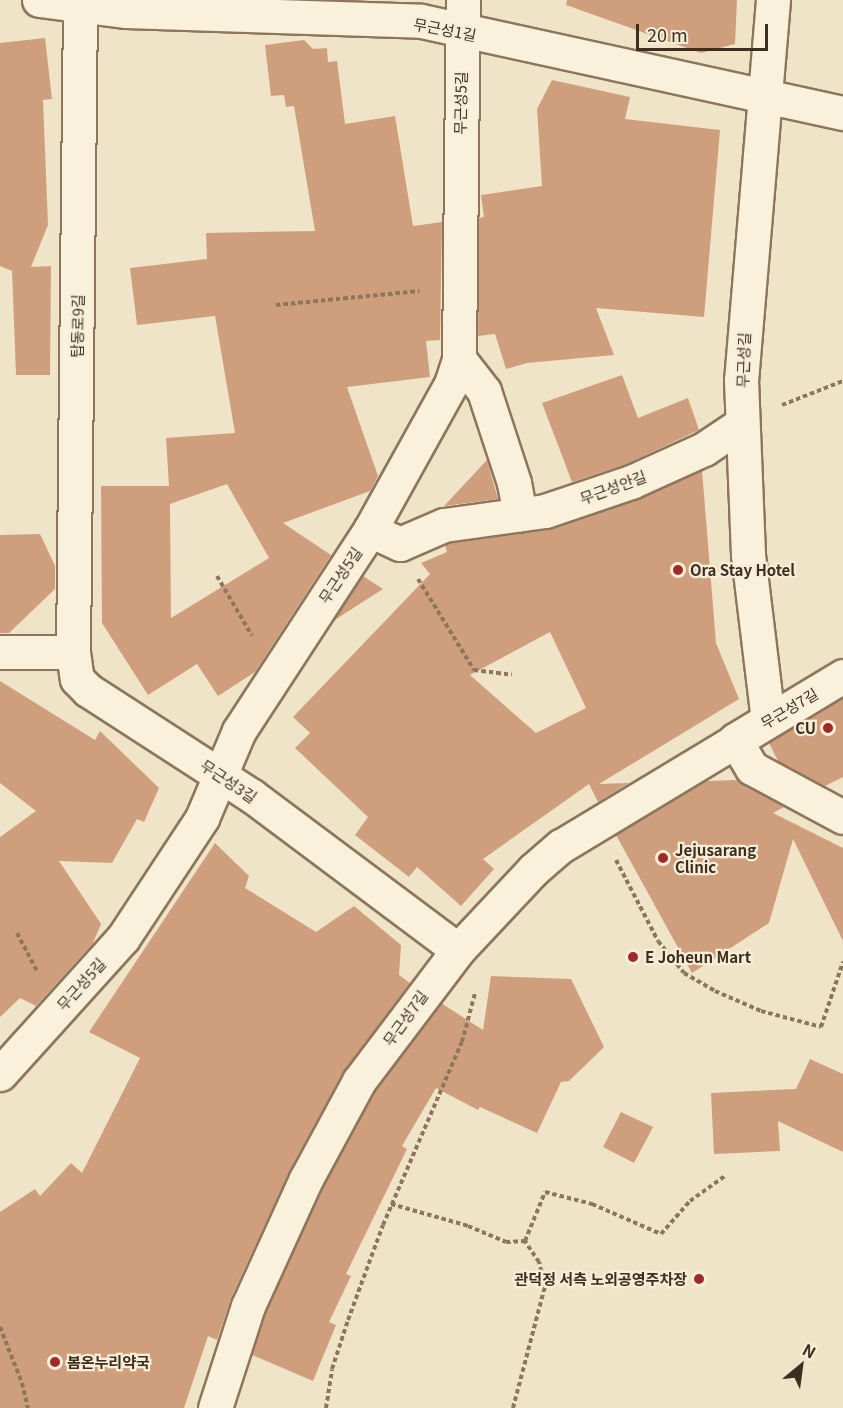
<!DOCTYPE html>
<html>
<head>
<meta charset="utf-8">
<style>
	body { margin:0 }
	#map { position:relative; width:843px; height:1408px; overflow:hidden; background:#f0e4c8; font-family:Georgia,"Noto Sans KR",serif }
	div>[style] { position:absolute }
	.building>* { inset:0; background:#cf9f7d }
	.path>* { height:4px; margin-top:-2px; transform-origin:0; background:repeating-linear-gradient(90deg,#8d765c 0 4.5px,transparent 0 7.5px) }
	.roads { filter:drop-shadow(2px 0 #8d765c) drop-shadow(-2px 0 #8d765c) drop-shadow(0 2px #8d765c) drop-shadow(0 -2px #8d765c) }
	.minor>* { height:33px; margin:-16.5px; padding:0 16.5px; transform-origin:16.5px; border-radius:16.5px; background:#faf1dc }
	.dots>* { width:16px; height:16px; translate:-50% -50%; box-sizing:border-box; border:3px solid #f7eed8; border-radius:50% }
	span { translate:-50% -50%; white-space:nowrap; text-align:center; line-height:1.15; -webkit-text-stroke:4.5px #f7eed8; paint-order:stroke }
	.street-label { font-size:15px; color:#3d2e20 }
	.poi-label { font-size:15px; color:#3d2e20; font-weight:700 }
	.left { translate:0 -50%; text-align:left }
	.right { translate:-100% -50%; text-align:right }
	.north { position:absolute; left:771px; top:1336px; width:60px; height:60px; -webkit-text-stroke:4px #f7eed8; paint-order:stroke; rotate:29deg; font-size:16px; font-weight:700; line-height:24px; text-align:center; color:#3d2e20 }
	.north::after { content:''; display:block; margin:auto; width:21px; height:27px; background:#3d2e20; clip-path:polygon(50% 0,100% 100%,50% 72%,0 100%) }
	.scale { position:absolute; left:636px; top:24px; width:132px; height:27px; box-sizing:border-box; border:3px solid #3d2e20; border-top:0; padding-left:8px; font-size:18px; line-height:21px; white-space:nowrap; color:#3d2e20; -webkit-text-stroke:4px #f7eed8; paint-order:stroke }
</style>
</head>
<body>
<div id="map">
	<div class="building">
		<i style="clip-path:polygon(567px 0,737px 0,735px 44px,701px 53px,566px 5px)"></i>
		<i style="clip-path:polygon(45px 38px,52px 99px,43px 100px,48px 225px,31px 267px,51px 266px,50px 375px,16px 375px,12px 271px,0 266px,0 43px)"></i>
		<i style="clip-path:polygon(evenodd,304px 40px,313px 49px,327px 48px,328px 62px,337px 61px,345px 124px,395px 116px,413px 226px,442px 222px,440px 340px,426px 341px,430px 377px,347px 387px,378px 476px,370px 491px,283px 523px,331px 555px,255px 672px,218px 696px,197px 664px,148px 695px,102px 623px,101px 486px,169px 486px,166px 438px,235px 433px,215px 316px,137px 325px,130px 268px,207px 259px,206px 233px,315px 231px,294px 106px,286px 107px,284px 95px,271px 96px,265px 45px,304px 40px,227px 484px,269px 558px,171px 618px,170px 504px,227px 484px)"></i>
		<i style="clip-path:polygon(552px 80px,630px 97px,625px 119px,720px 130px,704px 317px,596px 308px,614px 355px,527px 363px,506px 369px,495px 334px,478px 336px,479px 218px,484px 217px,481px 195px,542px 186px,537px 109px)"></i>
		<i style="clip-path:polygon(622px 375px,638px 418px,688px 398px,699px 430px,624px 465px,572px 482px,542px 403px)"></i>
		<i style="clip-path:polygon(487px 460px,498px 499px,444px 506px)"></i>
		<i style="clip-path:polygon(evenodd,702px 470px,716px 643px,739px 699px,599px 784px,629px 783px,598px 802px,589px 784px,483px 859px,494px 869px,461px 906px,417px 867px,409px 877px,355px 835px,368px 817px,295px 748px,310px 733px,293px 717px,430px 574px,421px 563px,447px 552px,445px 545px,449px 543px,551px 529px,637px 500px,702px 470px,550px 632px,586px 708px,536px 733px,470px 675px,550px 632px)"></i>
		<i style="clip-path:polygon(40px 534px,55px 566px,55px 589px,9px 633px,0 633px,0 535px)"></i>
		<i style="clip-path:polygon(363px 576px,383px 589px,333px 621px)"></i>
		<i style="clip-path:polygon(0 681px,95px 740px,100px 731px,159px 788px,144px 822px,137px 819px,112px 863px,59px 861px,101px 924px,93px 943px,36px 1006px,20px 998px,0 1017px,0 837px,36px 811px,0 783px)"></i>
		<i style="clip-path:polygon(843px 698px,843px 777px,825px 786px,778px 761px,769px 743px)"></i>
		<i style="clip-path:polygon(738px 780px,784px 807px,773px 813px,843px 848px,843px 941px,793px 839px,769px 923px,692px 973px,616px 835px,706px 781px)"></i>
		<i style="clip-path:polygon(215px 843px,249px 876px,245px 888px,316px 932px,354px 906px,401px 945px,399px 975px,410px 983px,343px 1072px,290px 1170px,231px 1298px,217px 1340px,208px 1336px,184px 1408px,0 1408px,0 1212px,35px 1189px,40px 1196px,71px 1163px,82px 1173px,140px 1058px,89px 1032px)"></i>
		<i style="clip-path:polygon(491px 976px,571px 979px,604px 1047px,569px 1081px,561px 1082px,537px 1133px,480px 1107px,478px 1110px,436px 1088px,402px 1146px,407px 1149px,346px 1274px,351px 1276px,329px 1322px,336px 1325px,313px 1381px,252px 1355px,266px 1313px,323px 1187px,375px 1091px,441px 1003px,483px 1030px)"></i>
		<i style="clip-path:polygon(810px 1059px,843px 1074px,843px 1152px,778px 1121px,780px 1151px,714px 1154px,711px 1093px,796px 1089px)"></i>
		<i style="clip-path:polygon(621px 1112px,653px 1127px,634px 1163px,603px 1147px)"></i>
	</div>
	<div class="path">
		<i style="left:276px;top:305px;width:144px;rotate:-5.6deg"></i>
		<i style="left:782px;top:405px;width:66px;rotate:-21.5deg"></i>
		<i style="left:217px;top:576px;width:69px;rotate:59.7deg"></i>
		<i style="left:418px;top:579px;width:107px;rotate:58.4deg"></i>
		<i style="left:474px;top:670px;width:38px;rotate:7deg"></i>
		<i style="left:616px;top:860px;width:91px;rotate:62.6deg"></i>
		<i style="left:658px;top:941px;width:41px;rotate:50.9deg"></i>
		<i style="left:684px;top:973px;width:36px;rotate:30deg"></i>
		<i style="left:715px;top:991px;width:50px;rotate:23.5deg"></i>
		<i style="left:761px;top:1011px;width:62px;rotate:14.9deg"></i>
		<i style="left:821px;top:1027px;width:69px;rotate:-71.3deg"></i>
		<i style="left:17px;top:933px;width:45px;rotate:62.3deg"></i>
		<i style="left:391px;top:1204px;width:80px;rotate:15.9deg"></i>
		<i style="left:468px;top:1226px;width:41px;rotate:22.8deg"></i>
		<i style="left:506px;top:1242px;width:19px;rotate:-3deg"></i>
		<i style="left:0;top:1327px;width:60px;rotate:68.6deg"></i>
		<i style="left:22px;top:1383px;width:26px;rotate:77deg"></i>
		<i style="left:326px;top:1408px;width:39px;rotate:-81deg"></i>
		<i style="left:332px;top:1369px;width:52px;rotate:-71.9deg"></i>
		<i style="left:348px;top:1320px;width:101px;rotate:-69.8deg"></i>
		<i style="left:383px;top:1225px;width:199px;rotate:-66.7deg"></i>
		<i style="left:462px;top:1042px;width:51px;rotate:-75.1deg"></i>
		<i style="left:513px;top:1408px;width:126px;rotate:-75.3deg"></i>
		<i style="left:545px;top:1286px;width:25px;rotate:-104deg"></i>
		<i style="left:539px;top:1262px;width:25px;rotate:-124deg"></i>
		<i style="left:525px;top:1241px;width:53px;rotate:-67.8deg"></i>
		<i style="left:545px;top:1192px;width:49px;rotate:14.3deg"></i>
		<i style="left:592px;top:1204px;width:75px;rotate:23.5deg"></i>
		<i style="left:661px;top:1234px;width:44px;rotate:-48.7deg"></i>
		<i style="left:690px;top:1201px;width:44px;rotate:-35.8deg"></i>
	</div>
	<div class="roads">
		<div class="minor">
			<i style="left:39px;top:0;width:88px;rotate:7.2deg"></i>
			<i style="left:126px;top:11px;width:295px;rotate:1.9deg"></i>
			<i style="left:421px;top:21px;width:432px;rotate:12.3deg"></i>
			<i style="left:773px;top:0;width:381px;rotate:94.8deg"></i>
			<i style="left:741px;top:380px;width:175px;rotate:87.7deg"></i>
			<i style="left:748px;top:555px;width:166px;rotate:83.1deg"></i>
			<i style="left:768px;top:720px;width:39px;rotate:149deg"></i>
			<i style="left:735px;top:740px;width:33px;rotate:59deg"></i>
			<i style="left:752px;top:768px;width:103px;rotate:28.3deg"></i>
			<i style="left:459px;top:359px;width:41px;rotate:52deg"></i>
			<i style="left:484px;top:391px;width:97px;rotate:71.9deg"></i>
			<i style="left:514px;top:483px;width:32px;rotate:79deg"></i>
			<i style="left:370px;top:530px;width:33px;rotate:25deg"></i>
			<i style="left:400px;top:544px;width:48px;rotate:-23.4deg"></i>
			<i style="left:444px;top:525px;width:102px;rotate:-7.9deg"></i>
			<i style="left:545px;top:511px;width:91px;rotate:-18.6deg"></i>
			<i style="left:631px;top:482px;width:80px;rotate:-24.3deg"></i>
			<i style="left:704px;top:449px;width:45px;rotate:-34deg"></i>
			<i style="left:0;top:652px;width:73px"></i>
			<i style="left:73px;top:652px;width:27px;rotate:82deg"></i>
			<i style="left:77px;top:679px;width:16px;rotate:45deg"></i>
			<i style="left:88px;top:690px;width:195px;rotate:32.9deg"></i>
			<i style="left:252px;top:796px;width:257px;rotate:36.8deg"></i>
			<i style="left:73px;top:652px;width:652px;rotate:-89.38deg"></i>
			<i style="left:0;top:1074px;width:183px;rotate:-47.9deg"></i>
			<i style="left:123px;top:938px;width:144px;rotate:-56.6deg"></i>
			<i style="left:202px;top:818px;width:95px;rotate:-67deg"></i>
			<i style="left:239px;top:731px;width:240px;rotate:-56.9deg"></i>
			<i style="left:370px;top:530px;width:167px;rotate:-61deg"></i>
			<i style="left:451px;top:384px;width:26px;rotate:-72deg"></i>
			<i style="left:459px;top:359px;width:359px;rotate:-89.4deg"></i>
			<i style="left:215px;top:1408px;width:107px;rotate:-72.1deg"></i>
			<i style="left:248px;top:1306px;width:140px;rotate:-65.5deg"></i>
			<i style="left:306px;top:1179px;width:111px;rotate:-61.6deg"></i>
			<i style="left:359px;top:1081px;width:164px;rotate:-52.9deg"></i>
			<i style="left:458px;top:950px;width:110px;rotate:-46.8deg"></i>
			<i style="left:533px;top:870px;width:37px;rotate:-41deg"></i>
			<i style="left:561px;top:846px;width:329px;rotate:-31.1deg"></i>
		</div>
	</div>
	<div class="dots">
		<i style="left:678px;top:570px;background:#9e2a2b"></i>
		<i style="left:828px;top:728px;background:#9e2a2b"></i>
		<i style="left:663px;top:858px;background:#9e2a2b"></i>
		<i style="left:633px;top:957px;background:#9e2a2b"></i>
		<i style="left:699px;top:1279px;background:#9e2a2b"></i>
		<i style="left:55px;top:1362px;background:#9e2a2b"></i>
	</div>
	<div class="street-label">
		<span style="left:445px;top:29px;rotate:11deg">무근성1길</span>
		<span style="left:460px;top:103px;rotate:-89deg">무근성5길</span>
		<span style="left:77px;top:326px;rotate:-89deg">탑동로9길</span>
		<span style="left:743px;top:360px;rotate:-88deg">무근성길</span>
		<span style="left:613px;top:487px;rotate:-20deg">무근성안길</span>
		<span style="left:340px;top:575px;rotate:-56deg">무근성5길</span>
		<span style="left:789px;top:708px;rotate:-31deg">무근성7길</span>
		<span style="left:229px;top:781px;rotate:34deg">무근성3길</span>
		<span style="left:81px;top:984px;rotate:-48deg">무근성5길</span>
		<span style="left:405px;top:1018px;rotate:-54deg">무근성7길</span>
	</div>
	<div class="poi-label">
		<span class="left" style="left:690px;top:570px">Ora Stay Hotel</span>
		<span class="right" style="left:816px;top:728px">CU</span>
		<span class="left" style="left:675px;top:858px">Jejusarang<br>Clinic</span>
		<span class="left" style="left:645px;top:957px">E Joheun Mart</span>
		<span class="right" style="left:687px;top:1279px">관덕정 서측 노외공영주차장</span>
		<span class="left" style="left:67px;top:1362px">봄온누리약국</span>
	</div>
	<div class="north">N</div>
	<div class="scale">20 m</div>
</div>
</body>
</html>
